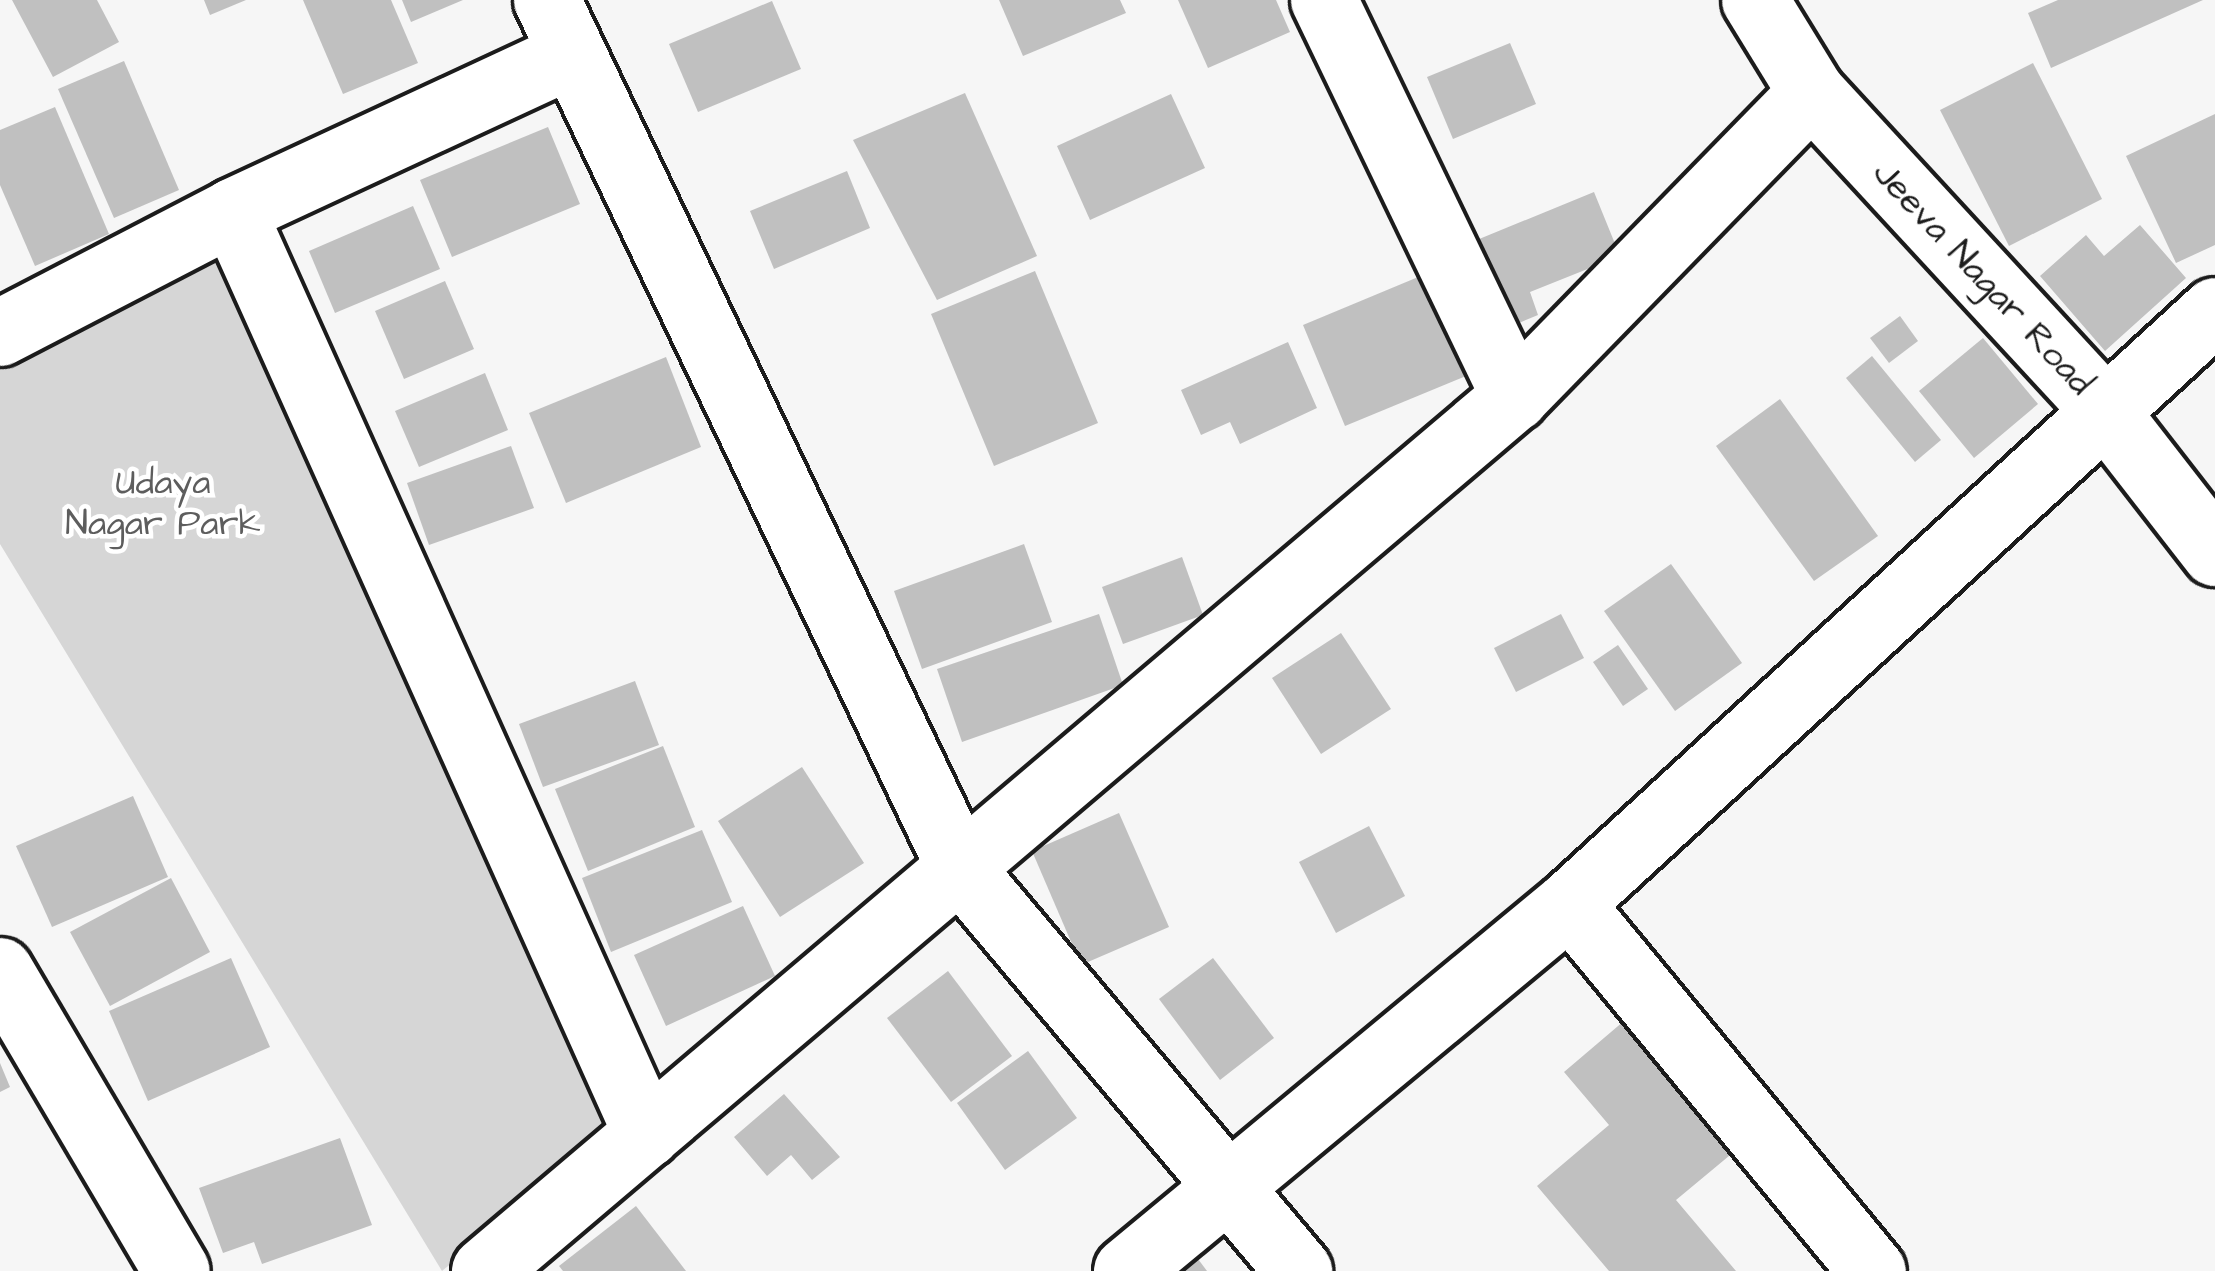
<!DOCTYPE html>
<html>
<head>
<meta charset="utf-8">
<style>
	body { margin:0 }
	#map { position:relative; width:2215px; height:1271px; overflow:hidden; background:#f6f6f6; font-family:"Architects Daughter",sans-serif }
	div>[style] { position:absolute }
	.green>* { inset:0; background:#d6d6d6 }
	.building>* { inset:0; background:#c0c0c0 }
	.roads { filter:drop-shadow(3px 0 #1c1c1c) drop-shadow(-3px 0 #1c1c1c) drop-shadow(0 3px #1c1c1c) drop-shadow(0 -3px #1c1c1c) }
	.minor>* { height:66px; margin:-33px; padding:0 33px; transform-origin:33px; border-radius:33px; background:#fff }
	span { translate:-50% -50%; white-space:nowrap; text-align:center; line-height:1.15; -webkit-text-stroke:9px #fff; paint-order:stroke }
	.street-label { font-size:36px; color:#1c1c1c }
	.park-label { font-size:36px; color:#5d5d5d }
</style>
</head>
<body>
<div id="map">
	<div class="green">
		<i style="clip-path:polygon(219px 242px,623px 1122px,442px 1271px,0 544px,0 358px)"></i>
	</div>
	<div class="building">
		<i style="clip-path:polygon(12px 0,97px 0,119px 42px,53px 77px)"></i>
		<i style="clip-path:polygon(204px 0,246px 0,210px 15px)"></i>
		<i style="clip-path:polygon(303px 0,391px 0,418px 63px,343px 94px)"></i>
		<i style="clip-path:polygon(402px 0,463px 0,411px 22px)"></i>
		<i style="clip-path:polygon(999px 0,1120px 0,1126px 13px,1023px 56px)"></i>
		<i style="clip-path:polygon(1178px 0,1276px 0,1290px 32px,1208px 68px)"></i>
		<i style="clip-path:polygon(2058px 0,2203px 0,2051px 68px,2028px 13px)"></i>
		<i style="clip-path:polygon(772px 1px,801px 69px,698px 112px,669px 44px)"></i>
		<i style="clip-path:polygon(1510px 43px,1536px 104px,1453px 139px,1427px 77px)"></i>
		<i style="clip-path:polygon(124px 61px,179px 190px,114px 218px,58px 89px)"></i>
		<i style="clip-path:polygon(2033px 63px,2102px 199px,2009px 246px,1940px 110px)"></i>
		<i style="clip-path:polygon(965px 93px,1037px 256px,937px 300px,853px 140px)"></i>
		<i style="clip-path:polygon(1171px 94px,1205px 168px,1090px 220px,1057px 146px)"></i>
		<i style="clip-path:polygon(55px 107px,109px 234px,35px 266px,0 185px,0 130px)"></i>
		<i style="clip-path:polygon(2215px 114px,2215px 245px,2176px 263px,2126px 156px)"></i>
		<i style="clip-path:polygon(548px 127px,580px 204px,452px 257px,420px 180px)"></i>
		<i style="clip-path:polygon(847px 171px,870px 228px,774px 269px,750px 211px)"></i>
		<i style="clip-path:polygon(1594px 192px,1620px 256px,1530px 292px,1538px 315px,1502px 330px,1467px 244px)"></i>
		<i style="clip-path:polygon(413px 206px,440px 269px,335px 313px,309px 251px)"></i>
		<i style="clip-path:polygon(2140px 225px,2186px 278px,2105px 351px,2040px 276px,2086px 235px,2104px 256px)"></i>
		<i style="clip-path:polygon(1035px 271px,1098px 423px,994px 466px,931px 314px)"></i>
		<i style="clip-path:polygon(1423px 275px,1466px 376px,1345px 426px,1303px 325px)"></i>
		<i style="clip-path:polygon(445px 281px,474px 349px,404px 379px,375px 311px)"></i>
		<i style="clip-path:polygon(1900px 316px,1918px 341px,1889px 363px,1870px 338px)"></i>
		<i style="clip-path:polygon(1983px 338px,2038px 404px,1974px 458px,1919px 391px)"></i>
		<i style="clip-path:polygon(1288px 342px,1317px 408px,1240px 444px,1230px 422px,1201px 435px,1181px 390px)"></i>
		<i style="clip-path:polygon(1872px 356px,1941px 440px,1915px 462px,1846px 378px)"></i>
		<i style="clip-path:polygon(666px 357px,701px 447px,566px 503px,529px 413px)"></i>
		<i style="clip-path:polygon(485px 373px,508px 430px,419px 467px,395px 411px)"></i>
		<i style="clip-path:polygon(1780px 399px,1878px 536px,1814px 581px,1716px 446px)"></i>
		<i style="clip-path:polygon(511px 446px,534px 508px,429px 545px,407px 483px)"></i>
		<i style="clip-path:polygon(1024px 544px,1052px 622px,922px 669px,894px 591px)"></i>
		<i style="clip-path:polygon(1182px 557px,1203px 615px,1123px 644px,1102px 587px)"></i>
		<i style="clip-path:polygon(1671px 564px,1742px 663px,1675px 711px,1604px 611px)"></i>
		<i style="clip-path:polygon(1099px 614px,1123px 685px,962px 742px,937px 669px)"></i>
		<i style="clip-path:polygon(1561px 614px,1584px 658px,1516px 692px,1494px 648px)"></i>
		<i style="clip-path:polygon(1341px 633px,1391px 709px,1321px 754px,1272px 678px)"></i>
		<i style="clip-path:polygon(1618px 645px,1648px 689px,1623px 706px,1593px 662px)"></i>
		<i style="clip-path:polygon(635px 681px,659px 745px,543px 787px,519px 724px)"></i>
		<i style="clip-path:polygon(663px 746px,695px 827px,588px 871px,555px 789px)"></i>
		<i style="clip-path:polygon(802px 767px,864px 863px,780px 917px,718px 821px)"></i>
		<i style="clip-path:polygon(133px 796px,168px 877px,52px 927px,16px 846px)"></i>
		<i style="clip-path:polygon(1119px 813px,1169px 927px,1081px 965px,1032px 851px)"></i>
		<i style="clip-path:polygon(1369px 826px,1405px 896px,1336px 933px,1299px 862px)"></i>
		<i style="clip-path:polygon(702px 830px,732px 902px,611px 952px,582px 878px)"></i>
		<i style="clip-path:polygon(171px 878px,210px 952px,110px 1006px,70px 932px)"></i>
		<i style="clip-path:polygon(743px 906px,775px 976px,666px 1026px,634px 955px)"></i>
		<i style="clip-path:polygon(231px 958px,270px 1047px,148px 1101px,109px 1011px)"></i>
		<i style="clip-path:polygon(1213px 958px,1274px 1038px,1220px 1080px,1159px 999px)"></i>
		<i style="clip-path:polygon(948px 971px,1012px 1056px,951px 1102px,887px 1018px)"></i>
		<i style="clip-path:polygon(1631px 1015px,1741px 1146px,1676px 1200px,1736px 1271px,1609px 1271px,1537px 1186px,1609px 1125px,1564px 1072px)"></i>
		<i style="clip-path:polygon(1028px 1051px,1077px 1118px,1005px 1170px,957px 1103px)"></i>
		<i style="clip-path:polygon(0 1063px,10px 1087px,0 1092px)"></i>
		<i style="clip-path:polygon(784px 1094px,840px 1157px,812px 1180px,791px 1155px,767px 1176px,734px 1137px)"></i>
		<i style="clip-path:polygon(340px 1138px,372px 1225px,262px 1264px,254px 1242px,223px 1253px,199px 1188px)"></i>
		<i style="clip-path:polygon(636px 1206px,686px 1271px,563px 1271px,559px 1266px)"></i>
		<i style="clip-path:polygon(1198px 1259px,1207px 1271px,1182px 1271px)"></i>
	</div>
	<div class="roads">
		<div class="minor">
			<i style="left:547px;top:0;width:961px;rotate:64.55deg"></i>
			<i style="left:960px;top:868px;width:527px;rotate:49.93deg"></i>
			<i style="left:1324px;top:0;width:441px;rotate:64.3deg"></i>
			<i style="left:1755px;top:0;width:109px;rotate:58.5deg"></i>
			<i style="left:1812px;top:93px;width:432px;rotate:47.3deg"></i>
			<i style="left:2105px;top:411px;width:180px;rotate:52.2deg"></i>
			<i style="left:571px;top:55px;width:373px;rotate:155.1deg"></i>
			<i style="left:233px;top:212px;width:1011px;rotate:65.82deg"></i>
			<i style="left:0;top:333px;width:263px;rotate:-27.4deg"></i>
			<i style="left:1570px;top:904px;width:476px;rotate:50.5deg"></i>
			<i style="left:0;top:971px;width:348px;rotate:59.5deg"></i>
			<i style="left:485px;top:1271px;width:1351px;rotate:-40.32deg"></i>
			<i style="left:1515px;top:397px;width:425px;rotate:-45.7deg"></i>
			<i style="left:1127px;top:1271px;width:575px;rotate:-39.64deg"></i>
			<i style="left:1570px;top:904px;width:876px;rotate:-42.59deg"></i>
		</div>
	</div>
	<div class="street-label">
		<span style="left:1983px;top:278px;rotate:47deg">Jeeva Nagar Road</span>
	</div>
	<div class="park-label">
		<span style="left:163px;top:503px">Udaya<br>Nagar Park</span>
	</div>
</div>
</body>
</html>
